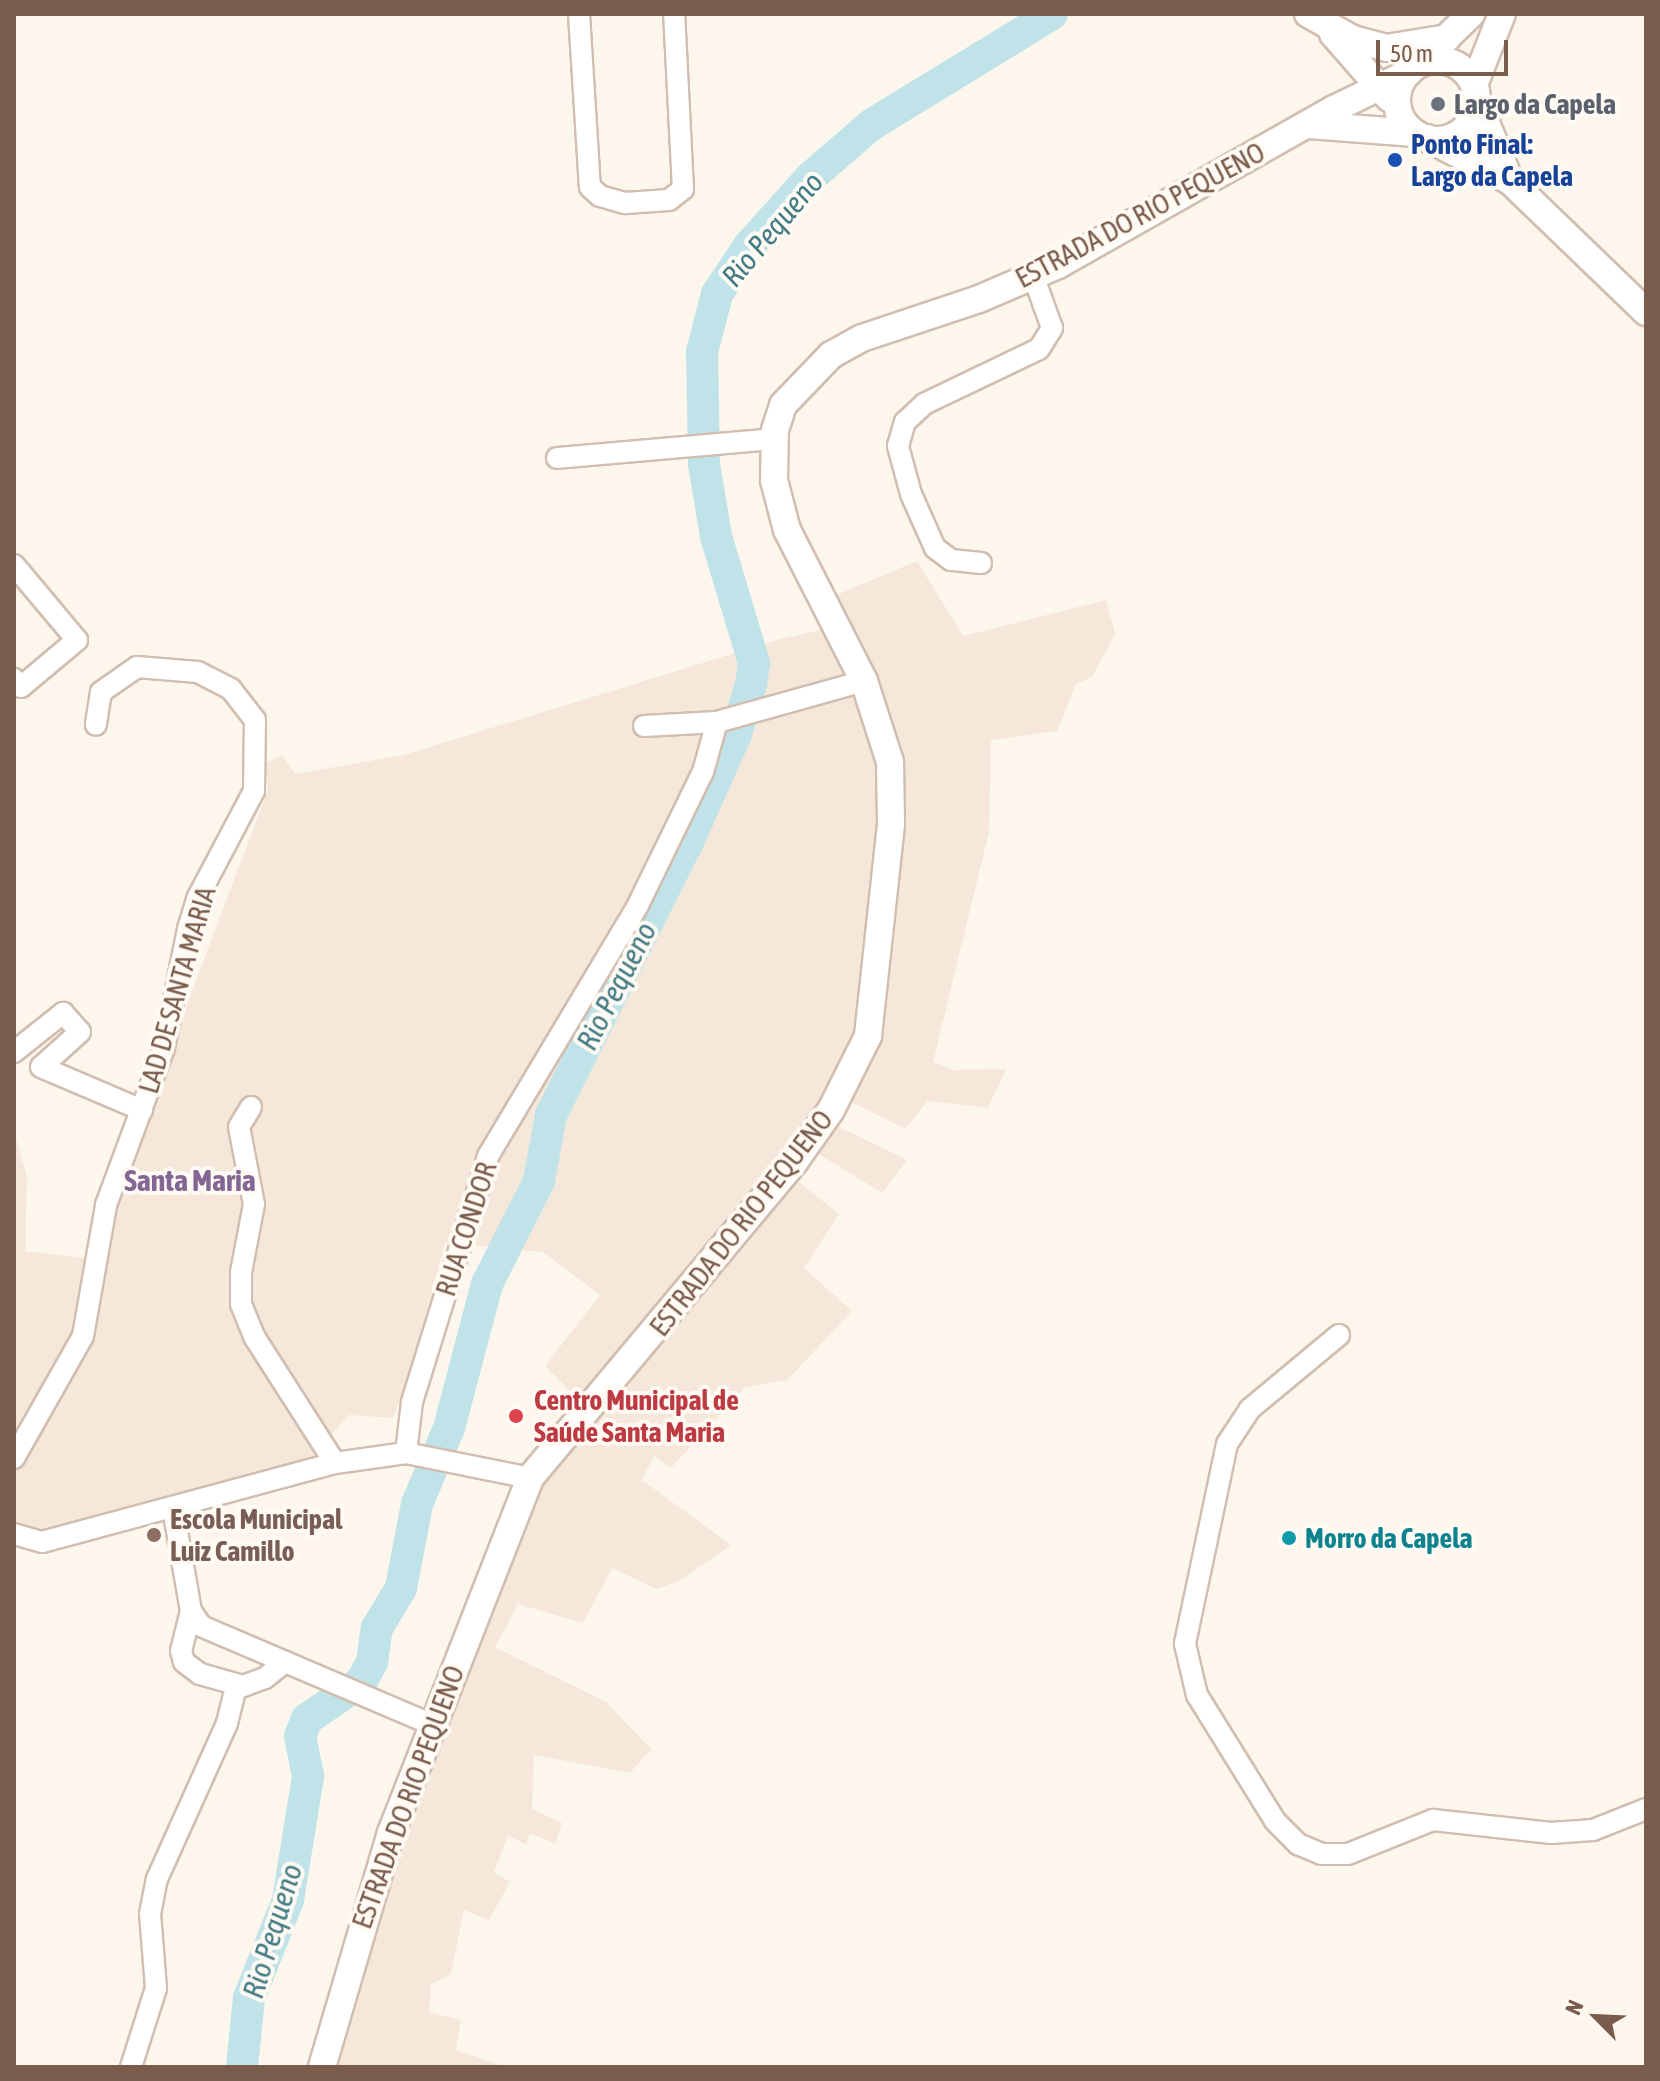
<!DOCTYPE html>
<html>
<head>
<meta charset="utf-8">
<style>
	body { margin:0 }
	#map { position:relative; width:1660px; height:2081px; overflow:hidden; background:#fdf6ec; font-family:"Asap Condensed",sans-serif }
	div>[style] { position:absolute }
	.residential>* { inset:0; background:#f5e8da }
	.river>* { height:32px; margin:-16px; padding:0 16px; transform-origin:16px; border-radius:16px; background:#bfe3e8 }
	.roads { filter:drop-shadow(2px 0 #d1beb0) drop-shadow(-2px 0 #d1beb0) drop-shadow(0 2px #d1beb0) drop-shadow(0 -2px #d1beb0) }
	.minor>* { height:20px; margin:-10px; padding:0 10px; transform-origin:10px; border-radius:10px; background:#fff }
	.tertiary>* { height:26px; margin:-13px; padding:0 13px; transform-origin:13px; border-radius:13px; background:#fff }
	.tertiary>.ring { margin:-13px; padding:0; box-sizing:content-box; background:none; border:26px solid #fff; border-radius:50% }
	.dots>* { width:22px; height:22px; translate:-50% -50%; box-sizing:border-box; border:4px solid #fffaf3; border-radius:50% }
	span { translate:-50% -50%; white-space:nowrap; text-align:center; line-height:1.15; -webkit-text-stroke:8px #fffaf3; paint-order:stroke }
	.worship-label { font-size:28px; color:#5b616d; font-weight:700 }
	.left { translate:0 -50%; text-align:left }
	.transit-label { font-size:28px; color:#164399; font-weight:700 }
	.street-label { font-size:28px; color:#7a5c4d }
	.health-label { font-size:28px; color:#be3a42; font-weight:700 }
	.education-label { font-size:28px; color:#785e54; font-weight:700 }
	.culture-label { font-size:28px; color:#0d838f; font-weight:700 }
	.water-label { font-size:30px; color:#437c86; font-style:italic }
	.neighbourhood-label { font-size:30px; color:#846695; font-weight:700 }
	.frame { position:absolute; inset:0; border:16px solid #7a5c4d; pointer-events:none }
	.north { position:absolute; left:1556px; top:1977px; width:80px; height:80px; -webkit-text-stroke:6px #fffaf3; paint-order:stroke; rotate:294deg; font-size:22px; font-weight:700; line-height:32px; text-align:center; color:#7a5c4d }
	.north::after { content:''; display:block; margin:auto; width:28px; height:36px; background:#7a5c4d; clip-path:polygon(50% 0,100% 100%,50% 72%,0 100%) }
	.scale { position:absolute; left:1376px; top:40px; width:132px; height:36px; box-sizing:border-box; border:4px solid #7a5c4d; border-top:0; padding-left:10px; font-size:24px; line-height:28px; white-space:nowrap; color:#7a5c4d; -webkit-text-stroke:6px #fffaf3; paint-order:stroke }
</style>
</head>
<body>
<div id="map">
	<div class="residential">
		<i style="clip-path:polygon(917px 561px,963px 636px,1106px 600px,1115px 634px,1092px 677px,1076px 684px,1057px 731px,991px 740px,989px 832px,933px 1062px,953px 1070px,1006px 1069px,988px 1108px,928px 1101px,905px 1129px,837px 1095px,823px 1119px,907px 1160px,882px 1193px,809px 1148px,791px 1176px,839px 1214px,804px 1268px,852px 1311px,787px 1380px,745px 1387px,671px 1468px,654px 1456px,642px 1480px,731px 1545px,679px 1581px,657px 1589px,612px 1568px,583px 1623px,518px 1604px,495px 1647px,606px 1702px,651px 1749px,630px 1773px,534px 1755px,532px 1809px,562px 1823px,555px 1844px,530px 1833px,526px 1845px,508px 1835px,494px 1872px,510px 1882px,489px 1920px,464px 1910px,451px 1974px,431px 1984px,429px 2012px,461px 2020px,456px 2050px,506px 2067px,333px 2067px,385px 1871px,531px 1491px,590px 1411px,545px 1366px,600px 1295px,543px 1252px,445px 1243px,413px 1364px,393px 1418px,349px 1415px,321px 1446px,326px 1460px,123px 1507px,14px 1544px,14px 1131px,27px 1177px,25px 1251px,91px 1259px,268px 790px,266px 763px,282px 755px,295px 774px,404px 755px,777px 640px,850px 623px,834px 596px)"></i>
	</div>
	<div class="river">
		<i style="left:242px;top:2067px;width:69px;rotate:-84.2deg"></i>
		<i style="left:249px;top:1998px;width:105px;rotate:-68.3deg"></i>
		<i style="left:288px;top:1900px;width:126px;rotate:-80.8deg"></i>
		<i style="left:308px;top:1776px;width:41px;rotate:-101.3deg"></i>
		<i style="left:300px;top:1736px;width:18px;rotate:-68deg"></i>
		<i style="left:307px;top:1719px;width:65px;rotate:-34.4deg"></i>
		<i style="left:361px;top:1682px;width:23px;rotate:-61deg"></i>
		<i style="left:372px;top:1662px;width:34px;rotate:-82deg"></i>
		<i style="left:377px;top:1628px;width:47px;rotate:-59deg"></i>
		<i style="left:401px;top:1588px;width:86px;rotate:-79.2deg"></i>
		<i style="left:417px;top:1504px;width:82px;rotate:-67.2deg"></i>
		<i style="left:449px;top:1428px;width:149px;rotate:-75.2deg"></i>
		<i style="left:487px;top:1284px;width:115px;rotate:-63.2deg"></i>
		<i style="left:539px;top:1181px;width:67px;rotate:-79.7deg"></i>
		<i style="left:551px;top:1115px;width:303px;rotate:-63.4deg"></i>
		<i style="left:687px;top:844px;width:120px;rotate:-66deg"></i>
		<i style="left:736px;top:734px;width:52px;rotate:-73.3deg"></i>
		<i style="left:751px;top:684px;width:21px;rotate:-82deg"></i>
		<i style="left:754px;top:663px;width:133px;rotate:-106.7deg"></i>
		<i style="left:716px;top:536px;width:73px;rotate:-99.5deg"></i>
		<i style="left:704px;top:464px;width:112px;rotate:-91deg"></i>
		<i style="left:702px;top:352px;width:60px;rotate:-75.5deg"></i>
		<i style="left:717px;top:294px;width:58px;rotate:-56.3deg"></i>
		<i style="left:749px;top:246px;width:93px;rotate:-48.1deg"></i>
		<i style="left:811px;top:177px;width:79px;rotate:-40.9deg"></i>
		<i style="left:871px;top:125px;width:212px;rotate:-31.5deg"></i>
	</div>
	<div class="roads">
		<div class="minor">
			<i style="left:579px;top:14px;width:173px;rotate:86.4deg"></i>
			<i style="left:590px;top:187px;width:13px;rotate:42deg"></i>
			<i style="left:600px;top:196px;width:26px;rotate:16deg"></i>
			<i style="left:625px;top:203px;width:44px;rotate:-3.9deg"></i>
			<i style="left:669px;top:200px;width:18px;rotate:-38deg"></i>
			<i style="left:683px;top:189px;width:175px;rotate:-92.9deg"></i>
			<i style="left:557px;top:458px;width:218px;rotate:-5deg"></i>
			<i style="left:981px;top:563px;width:30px;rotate:-174deg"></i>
			<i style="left:951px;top:560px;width:20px;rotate:-143deg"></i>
			<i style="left:935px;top:548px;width:59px;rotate:-114deg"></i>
			<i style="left:911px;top:494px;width:50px;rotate:-105.2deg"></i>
			<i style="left:898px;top:446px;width:25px;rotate:-74deg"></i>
			<i style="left:905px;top:422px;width:26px;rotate:-43deg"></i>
			<i style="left:924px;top:404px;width:127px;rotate:-25.6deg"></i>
			<i style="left:1039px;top:349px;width:25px;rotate:-58deg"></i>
			<i style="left:1052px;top:328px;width:56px;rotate:-109.7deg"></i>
			<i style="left:14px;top:565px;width:98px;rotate:50deg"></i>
			<i style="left:77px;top:640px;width:73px;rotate:140deg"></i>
			<i style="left:21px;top:687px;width:11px;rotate:-131deg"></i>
			<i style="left:644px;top:726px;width:73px;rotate:-3.1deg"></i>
			<i style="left:717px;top:722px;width:153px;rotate:-15.6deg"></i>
			<i style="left:14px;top:1052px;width:63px;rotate:-38.5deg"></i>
			<i style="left:63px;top:1013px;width:25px;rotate:48deg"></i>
			<i style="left:80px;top:1032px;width:52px;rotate:138.1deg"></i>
			<i style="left:41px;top:1067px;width:110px;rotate:23.1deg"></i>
			<i style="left:251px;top:1107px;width:23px;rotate:121deg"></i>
			<i style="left:239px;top:1127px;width:78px;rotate:79deg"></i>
			<i style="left:254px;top:1204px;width:69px;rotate:100.8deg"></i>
			<i style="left:241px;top:1272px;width:32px;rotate:90deg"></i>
			<i style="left:241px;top:1304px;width:37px;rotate:68deg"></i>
			<i style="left:255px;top:1338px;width:148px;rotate:57.4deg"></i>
			<i style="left:1339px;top:1335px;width:116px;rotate:140.3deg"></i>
			<i style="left:1250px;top:1409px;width:42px;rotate:123.3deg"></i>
			<i style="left:1227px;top:1444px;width:204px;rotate:101.9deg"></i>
			<i style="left:1185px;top:1644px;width:52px;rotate:76.8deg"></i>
			<i style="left:1197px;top:1695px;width:148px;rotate:58.2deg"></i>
			<i style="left:1275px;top:1821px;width:33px;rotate:45deg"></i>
			<i style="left:1298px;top:1844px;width:25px;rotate:23deg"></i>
			<i style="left:1321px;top:1854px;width:27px"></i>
			<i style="left:1348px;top:1854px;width:92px;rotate:-21.8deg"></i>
			<i style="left:1433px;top:1820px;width:119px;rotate:6.3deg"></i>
			<i style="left:1551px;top:1833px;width:42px;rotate:-4.1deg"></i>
			<i style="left:1593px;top:1830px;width:57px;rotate:-21.6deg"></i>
			<i style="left:406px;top:1453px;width:51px;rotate:-83.3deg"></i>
			<i style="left:412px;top:1402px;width:257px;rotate:-72.8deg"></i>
			<i style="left:488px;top:1156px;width:292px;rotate:-59.1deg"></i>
			<i style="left:638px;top:905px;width:148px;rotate:-64deg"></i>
			<i style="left:703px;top:772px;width:52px;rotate:-74.4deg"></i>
			<i style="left:14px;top:1458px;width:140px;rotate:-60.5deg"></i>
			<i style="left:83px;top:1336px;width:133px;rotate:-80deg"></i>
			<i style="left:106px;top:1205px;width:167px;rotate:-69.7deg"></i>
			<i style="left:164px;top:1048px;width:121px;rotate:-78.6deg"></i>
			<i style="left:188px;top:929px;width:34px;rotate:-73deg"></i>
			<i style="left:198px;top:897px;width:120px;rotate:-62.2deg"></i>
			<i style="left:254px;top:791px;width:71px;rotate:-89.2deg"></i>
			<i style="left:255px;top:720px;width:39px;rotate:-128deg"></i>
			<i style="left:231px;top:689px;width:37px;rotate:-153deg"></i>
			<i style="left:198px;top:672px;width:61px;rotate:-175.3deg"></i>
			<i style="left:137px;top:667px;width:44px;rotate:145.2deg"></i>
			<i style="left:101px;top:692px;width:33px;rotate:99deg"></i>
			<i style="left:173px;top:1508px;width:105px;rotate:80.1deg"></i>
			<i style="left:191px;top:1611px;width:18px;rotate:56deg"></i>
			<i style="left:201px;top:1626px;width:250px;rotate:23.1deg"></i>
			<i style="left:14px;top:1534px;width:29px;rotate:16deg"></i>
			<i style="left:42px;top:1542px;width:303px;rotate:-15.1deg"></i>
			<i style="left:335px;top:1463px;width:72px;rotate:-8deg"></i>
			<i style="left:406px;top:1453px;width:126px;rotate:11.4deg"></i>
			<i style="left:191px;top:1611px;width:41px;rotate:104deg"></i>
			<i style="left:181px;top:1651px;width:11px;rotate:75deg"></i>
			<i style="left:184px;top:1662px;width:20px;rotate:37deg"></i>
			<i style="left:200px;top:1674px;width:45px;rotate:15.6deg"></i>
			<i style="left:243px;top:1686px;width:23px;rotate:-20deg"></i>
			<i style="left:265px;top:1678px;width:26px;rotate:-39deg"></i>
			<i style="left:131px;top:2067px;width:83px;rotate:-72.4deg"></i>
			<i style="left:156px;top:1988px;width:74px;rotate:-94.6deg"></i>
			<i style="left:150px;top:1914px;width:36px;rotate:-79deg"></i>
			<i style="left:157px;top:1879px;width:171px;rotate:-65.8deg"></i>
			<i style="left:227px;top:1723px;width:38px;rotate:-76deg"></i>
		</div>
		<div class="tertiary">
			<i style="left:1308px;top:14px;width:51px;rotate:29.1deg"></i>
			<i style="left:1353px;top:39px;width:34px;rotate:15deg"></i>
			<i style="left:1386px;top:48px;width:62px;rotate:-9.3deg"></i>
			<i style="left:1333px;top:34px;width:85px;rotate:48.8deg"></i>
			<i style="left:1436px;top:48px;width:49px;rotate:-44.2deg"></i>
			<i class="ring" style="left:1397px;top:60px;width:54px;height:54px"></i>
			<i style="left:1474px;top:85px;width:76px;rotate:-68.5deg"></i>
			<i style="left:1477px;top:101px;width:87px;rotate:67.6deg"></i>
			<i style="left:1309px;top:125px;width:106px;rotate:4.3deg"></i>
			<i style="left:1427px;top:138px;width:93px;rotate:27.4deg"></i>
			<i style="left:1510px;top:181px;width:189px;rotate:43.9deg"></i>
			<i style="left:322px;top:2067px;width:244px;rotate:-73.6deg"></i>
			<i style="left:391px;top:1833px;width:381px;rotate:-68.6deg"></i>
			<i style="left:530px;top:1478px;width:413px;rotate:-50.1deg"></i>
			<i style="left:795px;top:1161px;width:62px;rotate:-54.8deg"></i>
			<i style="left:831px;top:1110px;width:83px;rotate:-63.4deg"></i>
			<i style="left:868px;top:1036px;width:213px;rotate:-83.8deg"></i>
			<i style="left:891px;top:824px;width:62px;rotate:-90.9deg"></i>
			<i style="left:890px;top:762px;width:85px;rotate:-107.8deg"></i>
			<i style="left:864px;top:681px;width:169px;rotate:-117deg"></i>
			<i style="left:787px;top:530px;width:52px;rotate:-104.6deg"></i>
			<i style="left:774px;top:480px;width:50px;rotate:-88.9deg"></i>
			<i style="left:775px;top:430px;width:26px;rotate:-72deg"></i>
			<i style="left:783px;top:405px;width:69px;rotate:-46.2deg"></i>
			<i style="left:831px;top:355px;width:35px;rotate:-29deg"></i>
			<i style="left:862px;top:338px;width:123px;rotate:-18.4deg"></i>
			<i style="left:979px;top:299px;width:86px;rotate:-23.3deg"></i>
			<i style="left:1058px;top:265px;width:317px;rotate:-29.5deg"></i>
			<i style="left:1334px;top:109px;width:82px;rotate:-25.9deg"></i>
		</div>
	</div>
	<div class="dots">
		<i style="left:1438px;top:104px;background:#6b7280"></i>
		<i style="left:1395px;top:160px;background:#1a4fb4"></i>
		<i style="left:516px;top:1416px;background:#e0444e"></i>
		<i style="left:154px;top:1535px;background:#8d6e63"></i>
		<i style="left:1289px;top:1538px;background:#0f9aa8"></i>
	</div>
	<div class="worship-label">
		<span class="left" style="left:1454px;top:104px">Largo da Capela</span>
	</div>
	<div class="transit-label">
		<span class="left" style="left:1411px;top:160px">Ponto Final:<br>Largo da Capela</span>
	</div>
	<div class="street-label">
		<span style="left:1140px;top:215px;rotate:-28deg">ESTRADA DO RIO PEQUENO</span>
		<span style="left:177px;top:990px;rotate:-74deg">LAD DE SANTA MARIA</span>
		<span style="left:741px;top:1223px;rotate:-52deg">ESTRADA DO RIO PEQUENO</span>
		<span style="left:466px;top:1229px;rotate:-72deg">RUA CONDOR</span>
		<span style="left:408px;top:1797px;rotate:-70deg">ESTRADA DO RIO PEQUENO</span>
	</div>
	<div class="health-label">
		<span class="left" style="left:534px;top:1416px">Centro Municipal de<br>Saúde Santa Maria</span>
	</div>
	<div class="education-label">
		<span class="left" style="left:170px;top:1535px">Escola Municipal<br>Luiz Camillo</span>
	</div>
	<div class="culture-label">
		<span class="left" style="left:1305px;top:1538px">Morro da Capela</span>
	</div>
	<div class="water-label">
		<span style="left:772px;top:229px;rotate:-50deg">Rio Pequeno</span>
		<span style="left:616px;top:986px;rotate:-63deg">Rio Pequeno</span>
		<span style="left:272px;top:1931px;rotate:-73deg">Rio Pequeno</span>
	</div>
	<div class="neighbourhood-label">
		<span style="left:190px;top:1180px">Santa Maria</span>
	</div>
	<div class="frame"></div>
	<div class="north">N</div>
	<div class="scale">50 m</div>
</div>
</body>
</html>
